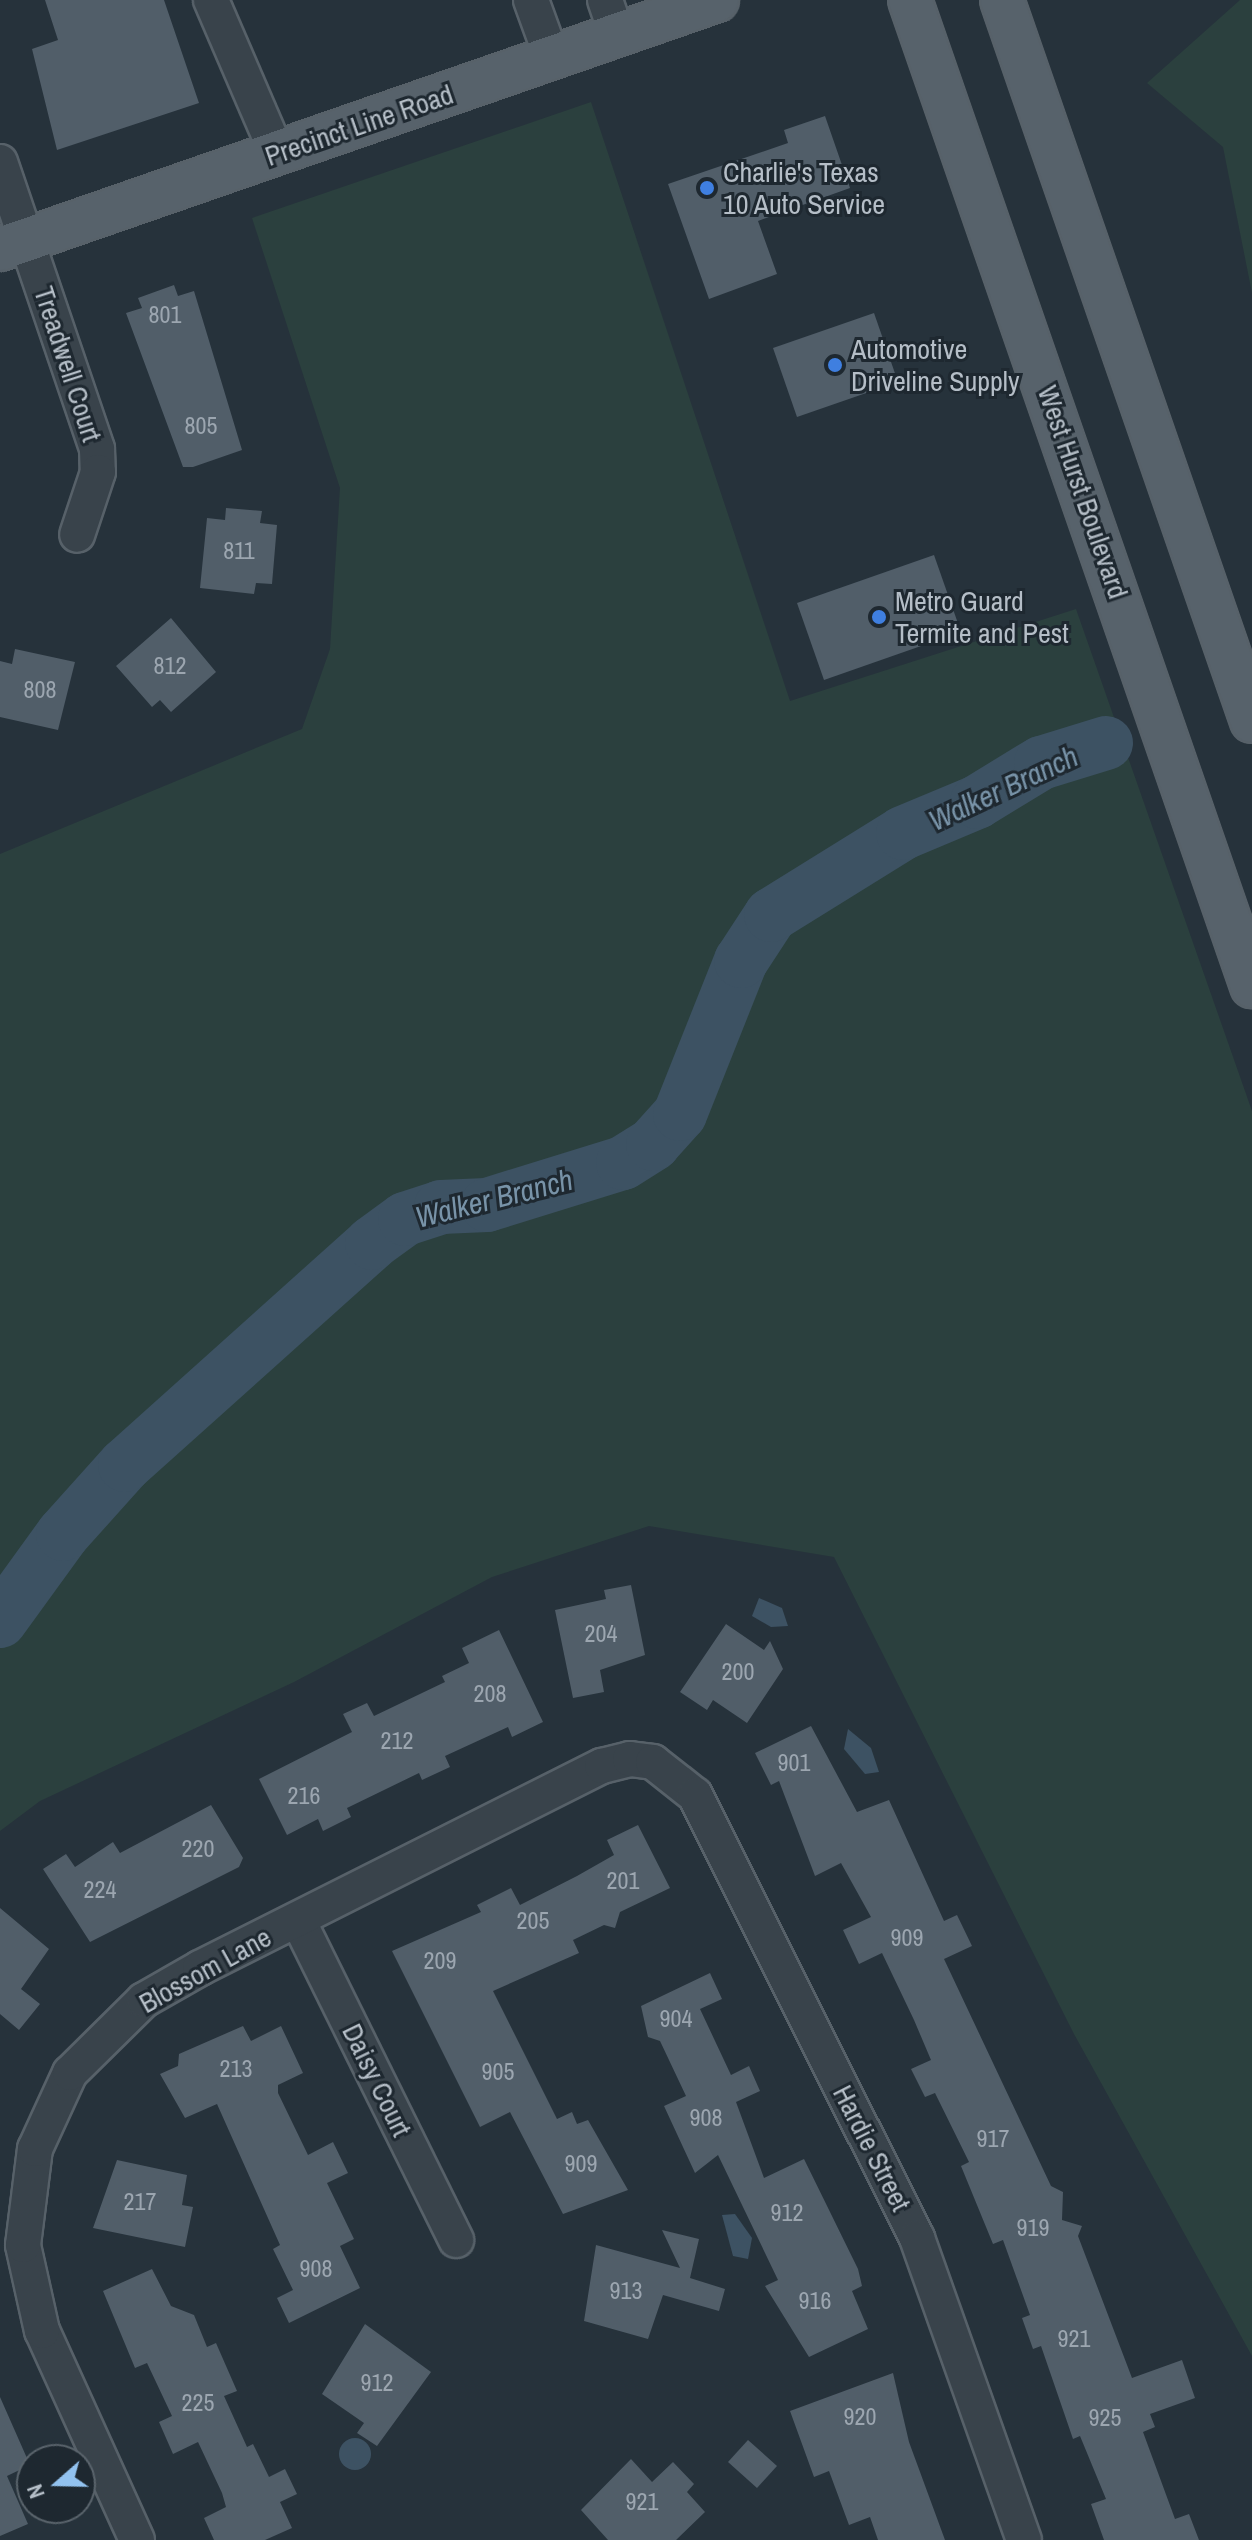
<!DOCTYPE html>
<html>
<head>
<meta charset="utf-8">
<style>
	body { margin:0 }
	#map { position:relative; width:1252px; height:2540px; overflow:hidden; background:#26323b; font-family:"Archivo Narrow",sans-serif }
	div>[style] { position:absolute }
	.green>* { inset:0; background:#2b403e }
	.water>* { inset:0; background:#3d5263 }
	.round { border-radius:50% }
	.river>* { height:54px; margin:-27px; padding:0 27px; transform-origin:27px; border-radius:27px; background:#3d5263 }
	.building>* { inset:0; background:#515e69 }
	.roads { filter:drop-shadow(2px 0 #576169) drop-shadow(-2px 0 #576169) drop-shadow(0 2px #576169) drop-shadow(0 -2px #576169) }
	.minor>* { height:34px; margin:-17px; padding:0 17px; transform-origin:17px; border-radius:17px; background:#39434b }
	.major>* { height:42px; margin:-21px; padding:0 21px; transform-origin:21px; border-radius:21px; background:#57626b }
	.dots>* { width:22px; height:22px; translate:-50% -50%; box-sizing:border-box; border:4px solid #1e2830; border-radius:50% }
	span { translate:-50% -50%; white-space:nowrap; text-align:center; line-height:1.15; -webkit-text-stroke:6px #1e2830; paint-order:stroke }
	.number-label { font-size:24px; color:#9ca6b0 }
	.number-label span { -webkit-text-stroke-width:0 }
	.street-label { font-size:28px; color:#b5bec7 }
	.poi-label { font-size:28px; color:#b5bec7 }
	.left { translate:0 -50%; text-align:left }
	.water-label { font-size:30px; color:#7893a8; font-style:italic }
	.north { position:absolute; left:16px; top:2444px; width:80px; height:80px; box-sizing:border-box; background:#1e2830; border:2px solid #5a646c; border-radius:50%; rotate:250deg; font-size:22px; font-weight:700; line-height:32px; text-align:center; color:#b5bec7 }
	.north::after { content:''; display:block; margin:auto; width:28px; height:36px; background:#92c2ef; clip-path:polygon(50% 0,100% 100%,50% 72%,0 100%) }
</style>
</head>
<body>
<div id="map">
	<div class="green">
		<i style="clip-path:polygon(1240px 0,1252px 0,1252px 293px,1223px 147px,1147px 83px)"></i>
		<i style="clip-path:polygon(591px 102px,790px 701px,1076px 609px,1252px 1111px,1252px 2356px,1074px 2034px,834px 1557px,649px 1526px,492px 1577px,294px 1682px,40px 1801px,0 1831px,0 854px,302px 729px,330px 649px,340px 488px,252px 218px)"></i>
	</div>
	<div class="water">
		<i style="clip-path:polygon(759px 1598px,782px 1608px,788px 1626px,771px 1627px,752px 1616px)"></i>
		<i style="clip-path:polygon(848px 1729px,871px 1748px,879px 1772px,865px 1774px,844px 1749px)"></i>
		<i style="clip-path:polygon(735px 2214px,752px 2238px,748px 2259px,733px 2256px,722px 2215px)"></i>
		<i class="round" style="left:339px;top:2438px;width:32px;height:32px"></i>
	</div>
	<div class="river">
		<i style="left:0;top:1621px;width:107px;rotate:-54.1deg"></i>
		<i style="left:63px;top:1534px;width:93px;rotate:-48.1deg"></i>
		<i style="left:125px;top:1465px;width:332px;rotate:-41.9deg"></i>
		<i style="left:372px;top:1243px;width:41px;rotate:-36deg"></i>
		<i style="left:405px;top:1219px;width:38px;rotate:-18deg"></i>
		<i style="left:441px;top:1207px;width:46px;rotate:-2.5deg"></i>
		<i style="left:487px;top:1205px;width:142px;rotate:-17.2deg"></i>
		<i style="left:623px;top:1163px;width:36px;rotate:-32deg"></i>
		<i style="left:653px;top:1144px;width:40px;rotate:-48deg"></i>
		<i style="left:680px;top:1114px;width:165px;rotate:-68.3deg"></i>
		<i style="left:741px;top:961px;width:55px;rotate:-56.9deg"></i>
		<i style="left:771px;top:915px;width:155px;rotate:-31.8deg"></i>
		<i style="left:903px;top:833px;width:80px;rotate:-22.7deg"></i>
		<i style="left:977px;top:802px;width:75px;rotate:-31.4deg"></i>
		<i style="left:1041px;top:763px;width:68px;rotate:-17.1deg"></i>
	</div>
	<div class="building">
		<i style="clip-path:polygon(45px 0,164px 0,199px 103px,57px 150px,32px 49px,58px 40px)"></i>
		<i style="clip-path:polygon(825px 116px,850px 188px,758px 221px,777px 274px,709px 299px,668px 184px,788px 143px,784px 130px)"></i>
		<i style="clip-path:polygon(174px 285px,178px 296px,194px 291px,242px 450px,193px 467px,183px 467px,126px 313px,142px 308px,138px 298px)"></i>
		<i style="clip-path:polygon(874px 313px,898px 382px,797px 417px,773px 348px)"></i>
		<i style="clip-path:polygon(226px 508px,262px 511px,260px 523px,277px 525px,272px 584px,256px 583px,254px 594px,200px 588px,207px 518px,225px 520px)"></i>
		<i style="clip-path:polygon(934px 555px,961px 632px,824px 680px,797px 603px)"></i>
		<i style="clip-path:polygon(171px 618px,216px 672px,171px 712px,160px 700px,152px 707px,116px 666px)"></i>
		<i style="clip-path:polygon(15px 649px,75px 662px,58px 730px,0 717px,0 661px,12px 664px)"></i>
		<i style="clip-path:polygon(631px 1585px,645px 1655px,600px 1670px,604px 1692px,573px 1698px,555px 1610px,606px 1599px,604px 1590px)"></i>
		<i style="clip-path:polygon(726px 1624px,764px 1650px,770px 1641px,783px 1669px,747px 1723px,713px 1700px,707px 1710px,680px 1692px)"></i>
		<i style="clip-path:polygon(499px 1630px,543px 1722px,512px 1737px,508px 1727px,445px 1756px,450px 1767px,422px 1780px,419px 1773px,347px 1808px,351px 1817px,323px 1831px,318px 1819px,287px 1835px,259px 1779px,352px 1732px,343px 1714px,367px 1703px,374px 1716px,445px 1682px,442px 1676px,469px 1663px,462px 1648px)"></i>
		<i style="clip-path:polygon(811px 1726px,857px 1812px,889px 1800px,944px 1921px,957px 1915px,972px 1946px,944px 1959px,1051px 2186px,1063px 2192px,1062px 2220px,1082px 2226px,1078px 2236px,1132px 2378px,1182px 2360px,1195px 2398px,1150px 2414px,1155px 2427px,1143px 2432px,1175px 2519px,1189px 2514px,1199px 2540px,1104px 2540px,1091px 2504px,1106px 2499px,1080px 2436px,1073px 2439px,1041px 2346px,1033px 2349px,1022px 2318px,1030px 2315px,1003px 2240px,993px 2244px,961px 2166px,969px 2162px,935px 2093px,925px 2097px,911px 2069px,931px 2060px,914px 2020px,882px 1953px,859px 1964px,843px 1930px,871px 1917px,841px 1863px,815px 1876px,779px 1781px,771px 1785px,755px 1753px)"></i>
		<i style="clip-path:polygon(211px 1805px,243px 1858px,239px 1867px,90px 1942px,43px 1869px,66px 1854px,75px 1867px,113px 1842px,120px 1853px)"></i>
		<i style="clip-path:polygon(638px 1825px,670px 1888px,620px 1912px,615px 1928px,604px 1925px,573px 1940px,579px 1953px,493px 1991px,557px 2119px,572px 2112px,577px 2124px,588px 2120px,628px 2190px,563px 2214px,510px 2112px,480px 2127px,392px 1951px,481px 1912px,477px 1905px,511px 1888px,520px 1905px,577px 1876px,614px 1855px,607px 1840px)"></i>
		<i style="clip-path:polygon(0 1908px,49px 1949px,21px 1989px,40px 2004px,19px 2030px,0 2014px)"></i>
		<i style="clip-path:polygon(710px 1973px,722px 1999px,700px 2009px,731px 2075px,749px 2066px,760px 2091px,736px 2102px,764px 2178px,804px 2159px,858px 2269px,862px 2286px,852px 2291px,868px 2329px,809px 2357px,765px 2286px,778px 2280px,718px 2155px,695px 2173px,664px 2106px,686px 2096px,660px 2041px,648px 2037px,641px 2006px)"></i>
		<i style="clip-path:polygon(243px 2026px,251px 2041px,281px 2026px,303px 2073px,278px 2085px,278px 2093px,308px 2155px,333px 2142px,348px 2173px,327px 2183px,354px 2239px,340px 2246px,360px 2288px,289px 2323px,277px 2298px,293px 2290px,273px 2249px,280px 2245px,217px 2104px,185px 2118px,160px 2074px,178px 2066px,179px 2054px)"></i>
		<i style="clip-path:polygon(117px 2160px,187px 2175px,182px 2205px,193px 2207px,185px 2247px,93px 2228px)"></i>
		<i style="clip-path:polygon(662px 2230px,699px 2239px,690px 2278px,725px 2289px,719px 2311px,663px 2295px,648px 2339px,584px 2321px,596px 2245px,680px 2268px)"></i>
		<i style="clip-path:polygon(152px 2269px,171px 2306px,194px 2315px,207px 2347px,216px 2343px,237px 2391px,224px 2396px,247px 2447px,253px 2444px,269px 2477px,285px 2469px,297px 2494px,280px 2502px,292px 2528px,265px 2540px,214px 2540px,204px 2518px,226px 2507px,222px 2493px,198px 2442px,173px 2454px,159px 2422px,172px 2416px,147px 2363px,135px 2368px,103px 2291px)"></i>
		<i style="clip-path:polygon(365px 2324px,431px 2372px,377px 2446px,357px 2433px,364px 2423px,322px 2394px)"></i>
		<i style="clip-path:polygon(893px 2373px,909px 2442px,945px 2540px,878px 2540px,870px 2517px,849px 2525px,829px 2471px,814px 2477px,790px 2411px)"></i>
		<i style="clip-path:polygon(0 2397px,30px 2465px,7px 2476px,28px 2524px,0 2536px)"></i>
		<i style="clip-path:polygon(748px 2440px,777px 2466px,757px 2488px,728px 2462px)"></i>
		<i style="clip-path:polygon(631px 2459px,652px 2482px,673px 2462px,694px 2484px,687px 2492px,705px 2512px,676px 2540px,608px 2540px,581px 2510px)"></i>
	</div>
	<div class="roads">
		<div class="minor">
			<i style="left:211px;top:0;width:167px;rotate:66.7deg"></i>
			<i style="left:531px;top:0;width:62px;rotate:70.1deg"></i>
			<i style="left:605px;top:0;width:37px;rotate:71deg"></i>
			<i style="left:0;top:162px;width:303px;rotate:71.3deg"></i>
			<i style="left:97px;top:449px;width:23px;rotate:88deg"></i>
			<i style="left:98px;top:472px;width:66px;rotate:108.4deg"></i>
			<i style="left:298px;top:1920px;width:357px;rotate:63.7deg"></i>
			<i style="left:137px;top:2540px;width:230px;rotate:-114.4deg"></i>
			<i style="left:42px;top:2331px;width:88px;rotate:-102.5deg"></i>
			<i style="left:23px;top:2245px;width:97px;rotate:-82.9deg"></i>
			<i style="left:35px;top:2149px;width:84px;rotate:-65.3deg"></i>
			<i style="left:70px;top:2073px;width:104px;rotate:-44.6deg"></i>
			<i style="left:144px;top:2000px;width:64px;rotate:-29.7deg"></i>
			<i style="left:200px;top:1968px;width:450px;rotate:-26.7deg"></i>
			<i style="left:602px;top:1766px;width:29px;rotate:-14deg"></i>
			<i style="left:630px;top:1759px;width:23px;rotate:7deg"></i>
			<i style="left:653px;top:1762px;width:53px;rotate:38.2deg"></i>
			<i style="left:695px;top:1795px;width:496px;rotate:63.4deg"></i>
			<i style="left:917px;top:2238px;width:320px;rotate:70.5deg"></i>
		</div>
		<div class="major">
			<i style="left:910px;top:0;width:1044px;rotate:70.87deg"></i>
			<i style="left:1002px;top:0;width:763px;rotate:70.88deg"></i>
			<i style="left:0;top:249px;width:759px;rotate:-19.15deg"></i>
		</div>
	</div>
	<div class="dots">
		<i style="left:707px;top:188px;background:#3f7fe0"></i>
		<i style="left:835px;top:365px;background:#3f7fe0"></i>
		<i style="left:879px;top:617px;background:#3f7fe0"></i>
	</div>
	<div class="number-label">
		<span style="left:165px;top:315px">801</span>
		<span style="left:201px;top:426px">805</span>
		<span style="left:239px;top:551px">811</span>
		<span style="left:170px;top:666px">812</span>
		<span style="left:40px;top:690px">808</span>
		<span style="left:601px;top:1634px">204</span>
		<span style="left:738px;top:1672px">200</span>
		<span style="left:490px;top:1694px">208</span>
		<span style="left:397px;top:1741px">212</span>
		<span style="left:794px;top:1763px">901</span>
		<span style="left:304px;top:1796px">216</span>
		<span style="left:198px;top:1849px">220</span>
		<span style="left:623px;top:1881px">201</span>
		<span style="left:100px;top:1890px">224</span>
		<span style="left:533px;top:1921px">205</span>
		<span style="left:907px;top:1938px">909</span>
		<span style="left:440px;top:1961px">209</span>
		<span style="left:676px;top:2019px">904</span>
		<span style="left:236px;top:2069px">213</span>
		<span style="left:498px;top:2072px">905</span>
		<span style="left:706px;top:2118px">908</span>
		<span style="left:993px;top:2139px">917</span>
		<span style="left:581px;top:2164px">909</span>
		<span style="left:140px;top:2202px">217</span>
		<span style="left:787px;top:2213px">912</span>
		<span style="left:1033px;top:2228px">919</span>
		<span style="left:316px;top:2269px">908</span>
		<span style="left:626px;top:2291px">913</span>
		<span style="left:815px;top:2301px">916</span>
		<span style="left:1074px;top:2339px">921</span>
		<span style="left:377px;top:2383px">912</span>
		<span style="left:198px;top:2403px">225</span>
		<span style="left:860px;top:2417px">920</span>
		<span style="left:1105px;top:2418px">925</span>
		<span style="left:642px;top:2502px">921</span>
	</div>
	<div class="street-label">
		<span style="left:359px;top:125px;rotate:-19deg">Precinct Line Road</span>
		<span style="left:68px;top:364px;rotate:72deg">Treadwell Court</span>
		<span style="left:1083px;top:492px;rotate:71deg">West Hurst Boulevard</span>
		<span style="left:205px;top:1970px;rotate:-29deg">Blossom Lane</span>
		<span style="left:377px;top:2080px;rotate:64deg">Daisy Court</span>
		<span style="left:872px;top:2148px;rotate:63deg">Hardie Street</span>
	</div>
	<div class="poi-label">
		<span class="left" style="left:723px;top:188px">Charlie's Texas<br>10 Auto Service</span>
		<span class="left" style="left:851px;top:365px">Automotive<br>Driveline Supply</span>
		<span class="left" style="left:895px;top:617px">Metro Guard<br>Termite and Pest</span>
	</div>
	<div class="water-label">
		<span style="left:1003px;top:788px;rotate:-25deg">Walker Branch</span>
		<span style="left:494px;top:1198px;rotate:-14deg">Walker Branch</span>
	</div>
	<div class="north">N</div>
</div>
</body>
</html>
